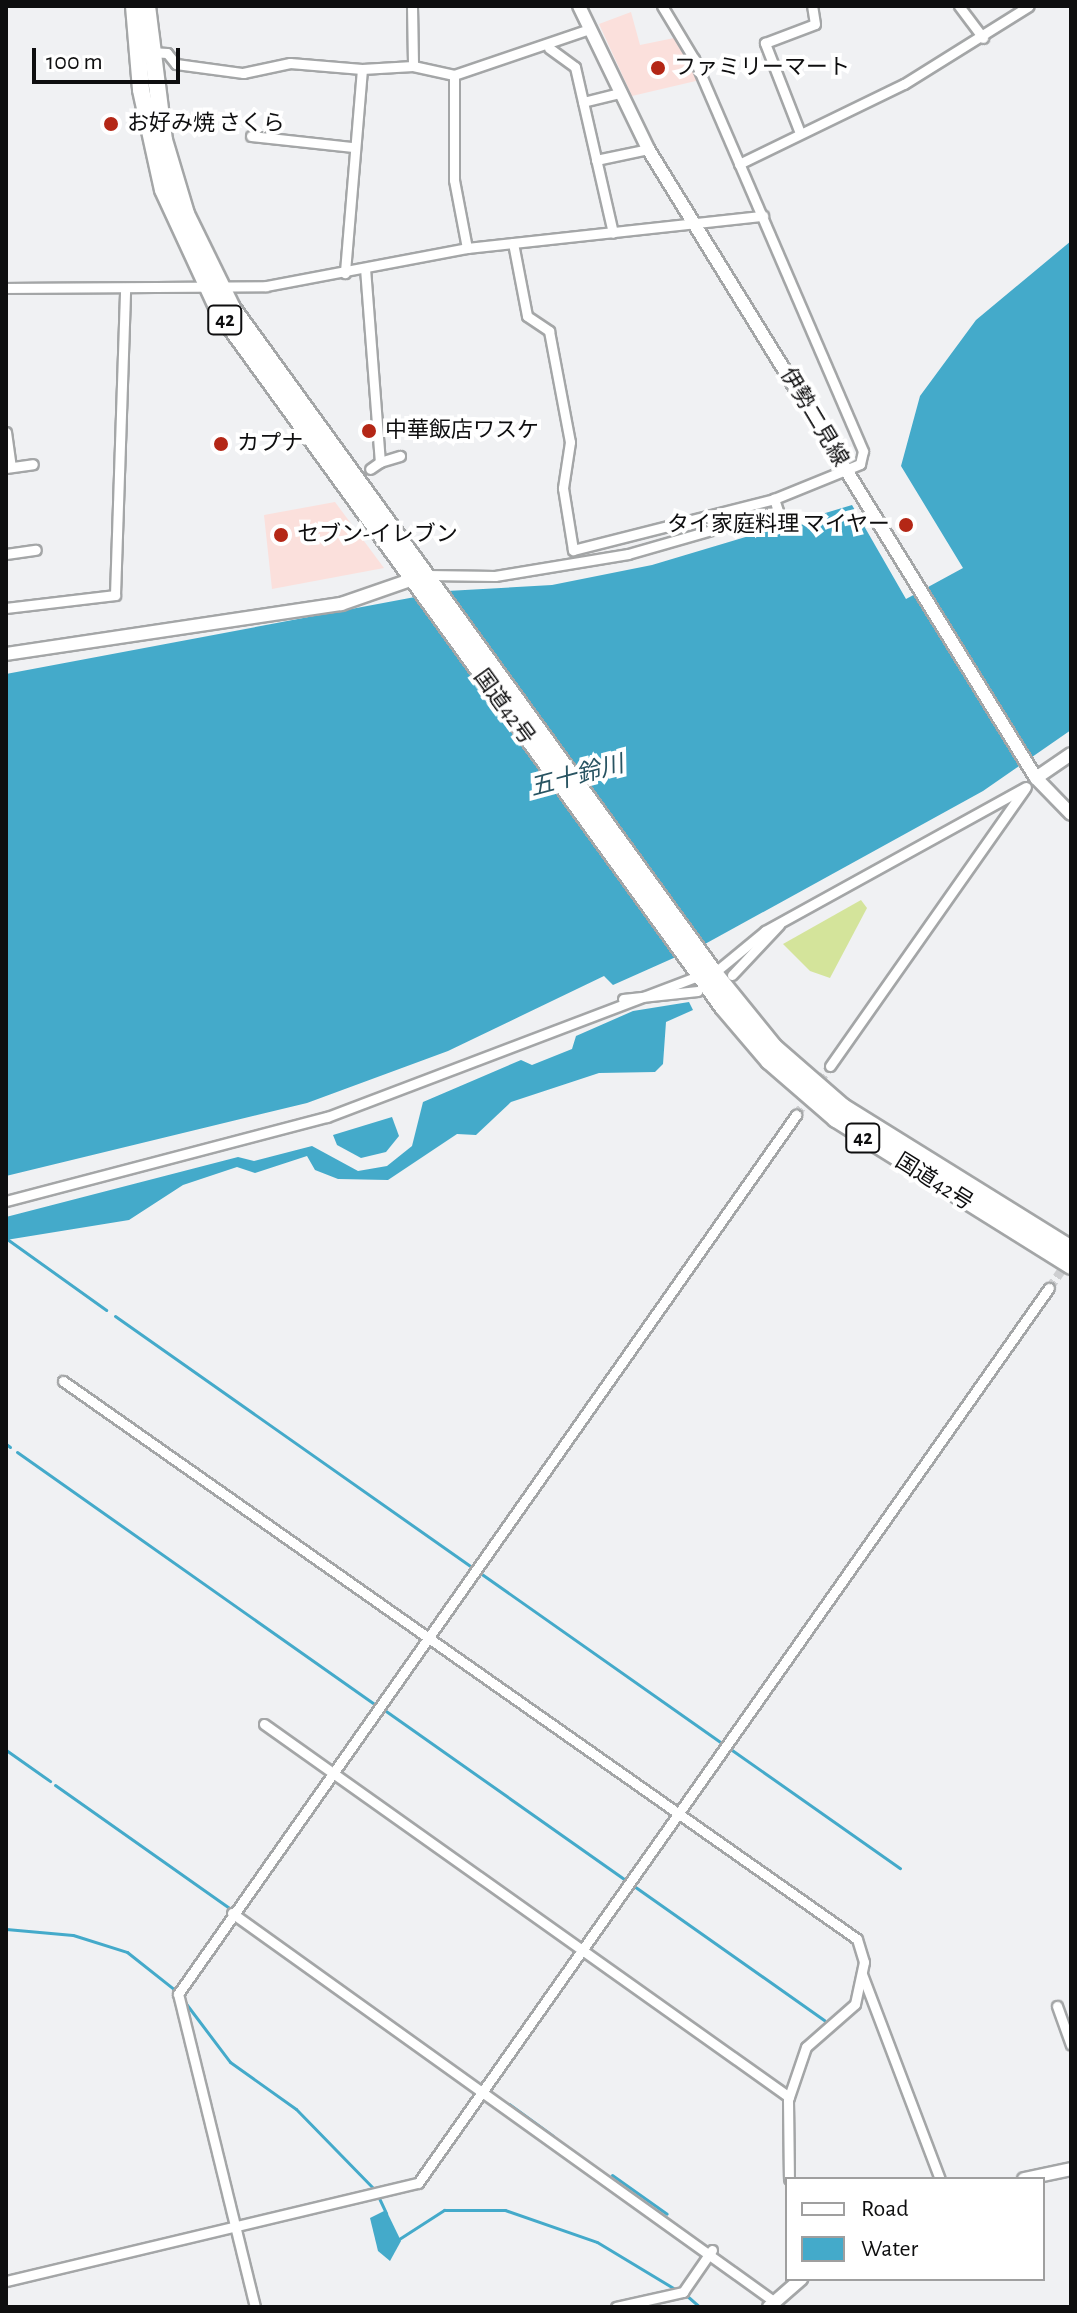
<!DOCTYPE html>
<html>
<head>
<meta charset="utf-8">
<style>
	body { margin:0 }
	#map { position:relative; width:1077px; height:2313px; overflow:hidden; background:#f0f1f3; font-family:"Alegreya Sans","Noto Sans JP",sans-serif }
	div>[style] { position:absolute }
	.commercial>* { inset:0; background:#fbe0dc }
	.green>* { inset:0; background:#d4e49b }
	.water>* { inset:0; background:#44aaca }
	.stream>* { height:3px; margin:-1.5px; padding:0 1.5px; transform-origin:1.5px; border-radius:1.5px; background:#44aaca }
	.street-tunnel>* { height:9px; margin-top:-4.5px; transform-origin:0; background:repeating-linear-gradient(90deg,#cecfd1 0 9px,transparent 0 13.5px) }
	.roads { filter:drop-shadow(2px 0 #a4a6a7) drop-shadow(-2px 0 #a4a6a7) drop-shadow(0 2px #a4a6a7) drop-shadow(0 -2px #a4a6a7) }
	.street>* { height:9px; margin:-4.5px; padding:0 4.5px; transform-origin:4.5px; border-radius:4.5px; background:#fff }
	.secondary>* { height:12px; margin:-6px; padding:0 6px; transform-origin:6px; border-radius:6px; background:#fff }
	.highway>* { height:16px; margin:-8px; padding:0 8px; transform-origin:8px; border-radius:8px; background:#fff }
	.dots>* { width:22px; height:22px; translate:-50% -50%; box-sizing:border-box; border:4px solid #fff; border-radius:50% }
	span { translate:-50% -50%; white-space:nowrap; text-align:center; line-height:1.15; -webkit-text-stroke:8px #fff; paint-order:stroke }
	.shield-label span { padding:2px 6px; background:#fff; border:2px solid; border-radius:6px; -webkit-text-stroke-width:0 }
	.shield-label { font-size:20px; color:#0e0e0f; font-weight:700 }
	.poi-label { font-size:22px; color:#0e0e0f }
	.left { translate:0 -50%; text-align:left }
	.right { translate:-100% -50%; text-align:right }
	.street-label { font-size:22px; color:#0e0e0f }
	.water-label { font-size:24px; color:#295462; font-style:italic }
	.frame { position:absolute; inset:0; border:8px solid #0e0e0f; pointer-events:none }
	.legend { position:absolute; left:785px; top:2177px; width:260px; height:104px; box-sizing:border-box; background:#fff; border:2px solid #9f9f9f; margin:0; padding:10px 14px; list-style:none; font-size:24px; color:#0e0e0f }
	.legend li { display:flex; align-items:center; gap:16px; height:40px }
	.legend b { width:40px; border:2px solid #9f9f9f }
	.scale { position:absolute; left:32px; top:48px; width:148px; height:36px; box-sizing:border-box; border:4px solid #0e0e0f; border-top:0; padding-left:10px; font-size:24px; line-height:28px; white-space:nowrap; color:#0e0e0f; -webkit-text-stroke:6px #fff; paint-order:stroke }
</style>
</head>
<body>
<div id="map">
	<div class="commercial">
		<i style="clip-path:polygon(631px 12px,640px 45px,679px 37px,700px 80px,632px 96px,599px 24px)"></i>
		<i style="clip-path:polygon(335px 502px,384px 568px,272px 589px,264px 515px)"></i>
	</div>
	<div class="green">
		<i style="clip-path:polygon(861px 900px,867px 908px,830px 978px,810px 971px,783px 944px)"></i>
	</div>
	<div class="water">
		<i style="clip-path:polygon(1071px 241px,1071px 730px,983px 791px,705px 944px,613px 985px,604px 976px,448px 1051px,307px 1103px,6px 1176px,6px 674px,447px 591px,552px 585px,652px 565px,852px 505px,906px 599px,963px 568px,901px 466px,920px 396px,976px 320px)"></i>
		<i style="clip-path:polygon(689px 1002px,693px 1010px,666px 1022px,663px 1064px,655px 1072px,599px 1073px,511px 1102px,476px 1135px,457px 1134px,388px 1180px,338px 1179px,315px 1170px,307px 1156px,255px 1173px,237px 1167px,183px 1185px,129px 1220px,6px 1240px,6px 1217px,238px 1157px,254px 1161px,312px 1146px,358px 1171px,387px 1166px,412px 1146px,423px 1102px,521px 1060px,532px 1065px,572px 1049px,576px 1036px,633px 1011px)"></i>
		<i style="clip-path:polygon(392px 1117px,399px 1136px,386px 1152px,361px 1158px,337px 1145px,333px 1135px)"></i>
		<i style="clip-path:polygon(386px 2210px,401px 2241px,390px 2261px,378px 2251px,370px 2218px)"></i>
	</div>
	<div class="stream">
		<i style="left:7px;top:1239px;width:122px;rotate:35.6deg"></i>
		<i style="left:115px;top:1316px;width:744px;rotate:35.14deg"></i>
		<i style="left:6px;top:1444px;width:5px;rotate:37deg"></i>
		<i style="left:17px;top:1452px;width:439px;rotate:35.2deg"></i>
		<i style="left:383px;top:1709px;width:540px;rotate:35.19deg"></i>
		<i style="left:729px;top:1748px;width:209px;rotate:35.1deg"></i>
		<i style="left:6px;top:1750px;width:54px;rotate:35.2deg"></i>
		<i style="left:55px;top:1785px;width:215px;rotate:35.2deg"></i>
		<i style="left:6px;top:1929px;width:67px;rotate:5.1deg"></i>
		<i style="left:73px;top:1935px;width:57px;rotate:17.5deg"></i>
		<i style="left:127px;top:1952px;width:61px;rotate:38.4deg"></i>
		<i style="left:184px;top:2001px;width:76px;rotate:53deg"></i>
		<i style="left:230px;top:2062px;width:81px;rotate:35.5deg"></i>
		<i style="left:296px;top:2109px;width:110px;rotate:45.7deg"></i>
		<i style="left:186px;top:2007px;width:121px;rotate:76.1deg"></i>
		<i style="left:509px;top:2104px;width:54px;rotate:36deg"></i>
		<i style="left:612px;top:2175px;width:67px;rotate:35.3deg"></i>
		<i style="left:379px;top:2198px;width:17px;rotate:65deg"></i>
		<i style="left:399px;top:2239px;width:54px;rotate:-32.8deg"></i>
		<i style="left:444px;top:2210px;width:61px"></i>
		<i style="left:505px;top:2210px;width:97px;rotate:19.2deg"></i>
		<i style="left:597px;top:2242px;width:91px;rotate:31.1deg"></i>
		<i style="left:686px;top:2295px;width:18px;rotate:41deg"></i>
	</div>
	<div class="street-tunnel">
		<i style="left:796px;top:1115px;width:60px;rotate:-55.2deg"></i>
		<i style="left:1049px;top:1288px;width:33px;rotate:-55deg"></i>
	</div>
	<div class="roads">
		<div class="street">
			<i style="left:412px;top:6px;width:60px;rotate:89deg"></i>
			<i style="left:413px;top:66px;width:42px;rotate:12.4deg"></i>
			<i style="left:454px;top:75px;width:105px;rotate:90deg"></i>
			<i style="left:454px;top:180px;width:69px;rotate:79.2deg"></i>
			<i style="left:959px;top:6px;width:40px;rotate:53deg"></i>
			<i style="left:549px;top:48px;width:32px;rotate:36deg"></i>
			<i style="left:575px;top:67px;width:170px;rotate:77.1deg"></i>
			<i style="left:150px;top:52px;width:17px;rotate:3deg"></i>
			<i style="left:167px;top:53px;width:14px;rotate:51deg"></i>
			<i style="left:176px;top:64px;width:68px;rotate:7.7deg"></i>
			<i style="left:243px;top:73px;width:48px;rotate:-12deg"></i>
			<i style="left:290px;top:63px;width:72px;rotate:4.8deg"></i>
			<i style="left:362px;top:69px;width:205px;rotate:94.8deg"></i>
			<i style="left:362px;top:69px;width:51px;rotate:-3.4deg"></i>
			<i style="left:454px;top:75px;width:143px;rotate:-18.8deg"></i>
			<i style="left:583px;top:102px;width:36px;rotate:-14deg"></i>
			<i style="left:800px;top:133px;width:97px;rotate:-111.3deg"></i>
			<i style="left:765px;top:43px;width:53px;rotate:-20.8deg"></i>
			<i style="left:815px;top:24px;width:18px;rotate:-99deg"></i>
			<i style="left:251px;top:136px;width:103px;rotate:6.2deg"></i>
			<i style="left:596px;top:160px;width:53px;rotate:-11.9deg"></i>
			<i style="left:739px;top:164px;width:183px;rotate:-25.9deg"></i>
			<i style="left:904px;top:84px;width:147px;rotate:-32deg"></i>
			<i style="left:513px;top:243px;width:74px;rotate:79.1deg"></i>
			<i style="left:527px;top:316px;width:27px;rotate:34deg"></i>
			<i style="left:549px;top:331px;width:113px;rotate:79.3deg"></i>
			<i style="left:570px;top:442px;width:47px;rotate:98.7deg"></i>
			<i style="left:563px;top:488px;width:63px;rotate:80.8deg"></i>
			<i style="left:573px;top:550px;width:207px;rotate:-14.2deg"></i>
			<i style="left:365px;top:268px;width:195px;rotate:85.6deg"></i>
			<i style="left:380px;top:462px;width:12px;rotate:145deg"></i>
			<i style="left:6px;top:288px;width:260px;rotate:-0.4deg"></i>
			<i style="left:266px;top:286px;width:205px;rotate:-10.7deg"></i>
			<i style="left:467px;top:248px;width:298px;rotate:-6.2deg"></i>
			<i style="left:6px;top:432px;width:35px;rotate:82deg"></i>
			<i style="left:380px;top:462px;width:21px;rotate:-17deg"></i>
			<i style="left:6px;top:468px;width:27px;rotate:-8deg"></i>
			<i style="left:6px;top:554px;width:30px;rotate:-8deg"></i>
			<i style="left:427px;top:575px;width:68px;rotate:0.8deg"></i>
			<i style="left:495px;top:576px;width:135px;rotate:-9.4deg"></i>
			<i style="left:628px;top:554px;width:156px;rotate:-16deg"></i>
			<i style="left:778px;top:511px;width:13px;rotate:-108deg"></i>
			<i style="left:774px;top:499px;width:93px;rotate:-22.1deg"></i>
			<i style="left:860px;top:464px;width:13px;rotate:-77deg"></i>
			<i style="left:863px;top:451px;width:427px;rotate:-113.3deg"></i>
			<i style="left:694px;top:59px;width:62px;rotate:-121.1deg"></i>
			<i style="left:6px;top:608px;width:110px;rotate:-6.8deg"></i>
			<i style="left:115px;top:595px;width:307px;rotate:-88.1deg"></i>
			<i style="left:714px;top:973px;width:66px;rotate:-39.5deg"></i>
			<i style="left:765px;top:931px;width:298px;rotate:-28.9deg"></i>
			<i style="left:732px;top:975px;width:69px;rotate:-46.8deg"></i>
			<i style="left:623px;top:999px;width:75px;rotate:-6.1deg"></i>
			<i style="left:830px;top:1066px;width:339px;rotate:-54.9deg"></i>
			<i style="left:6px;top:1201px;width:332px;rotate:-14.7deg"></i>
			<i style="left:327px;top:1117px;width:400px;rotate:-20.8deg"></i>
			<i style="left:63px;top:1381px;width:970px;rotate:35.1deg"></i>
			<i style="left:857px;top:1939px;width:24px;rotate:73deg"></i>
			<i style="left:864px;top:1962px;width:43px;rotate:102.1deg"></i>
			<i style="left:855px;top:2004px;width:65px;rotate:138.7deg"></i>
			<i style="left:806px;top:2047px;width:56px;rotate:108.8deg"></i>
			<i style="left:788px;top:2100px;width:79px;rotate:89.3deg"></i>
			<i style="left:264px;top:1724px;width:644px;rotate:35.39deg"></i>
			<i style="left:232px;top:1913px;width:668px;rotate:35.62deg"></i>
			<i style="left:862px;top:1974px;width:219px;rotate:69.2deg"></i>
			<i style="left:1057px;top:2006px;width:41px;rotate:70.3deg"></i>
			<i style="left:6px;top:2281px;width:423px;rotate:-13.4deg"></i>
			<i style="left:418px;top:2183px;width:1095px;rotate:-54.82deg"></i>
			<i style="left:255px;top:2307px;width:322px;rotate:-103.8deg"></i>
			<i style="left:178px;top:1994px;width:1075px;rotate:-54.89deg"></i>
			<i style="left:616px;top:2307px;width:69px;rotate:-12.6deg"></i>
			<i style="left:683px;top:2292px;width:51px;rotate:-55.4deg"></i>
		</div>
		<div class="secondary">
			<i style="left:579px;top:6px;width:159px;rotate:64.2deg"></i>
			<i style="left:648px;top:149px;width:739px;rotate:58.33deg"></i>
			<i style="left:1036px;top:778px;width:50px;rotate:45.8deg"></i>
			<i style="left:6px;top:654px;width:339px;rotate:-8.5deg"></i>
			<i style="left:341px;top:604px;width:83px;rotate:-19.1deg"></i>
			<i style="left:1036px;top:778px;width:42px;rotate:-34.4deg"></i>
			<i style="left:1024px;top:2179px;width:48px;rotate:-12deg"></i>
			<i style="left:769px;top:2307px;width:43px;rotate:-41.2deg"></i>
		</div>
		<div class="highway">
			<i style="left:134px;top:6px;width:84px;rotate:85.2deg"></i>
			<i style="left:141px;top:90px;width:102px;rotate:77.6deg"></i>
			<i style="left:163px;top:190px;width:133px;rotate:65.2deg"></i>
			<i style="left:219px;top:311px;width:859px;rotate:54.09deg"></i>
			<i style="left:723px;top:1007px;width:71px;rotate:49.6deg"></i>
			<i style="left:769px;top:1061px;width:89px;rotate:40.9deg"></i>
			<i style="left:836px;top:1119px;width:277px;rotate:32deg"></i>
			<i style="left:147px;top:6px;width:135px;rotate:82.8deg"></i>
			<i style="left:164px;top:140px;width:77px;rotate:73.4deg"></i>
			<i style="left:186px;top:214px;width:105px;rotate:63.9deg"></i>
			<i style="left:232px;top:308px;width:821px;rotate:54.06deg"></i>
			<i style="left:714px;top:973px;width:95px;rotate:51deg"></i>
			<i style="left:774px;top:1047px;width:91px;rotate:41deg"></i>
			<i style="left:843px;top:1107px;width:269px;rotate:31.9deg"></i>
		</div>
	</div>
	<div class="dots">
		<i style="left:658px;top:68px;background:#b42716"></i>
		<i style="left:111px;top:124px;background:#b42716"></i>
		<i style="left:369px;top:431px;background:#b42716"></i>
		<i style="left:221px;top:444px;background:#b42716"></i>
		<i style="left:906px;top:525px;background:#b42716"></i>
		<i style="left:281px;top:535px;background:#b42716"></i>
	</div>
	<div class="shield-label">
		<span style="left:225px;top:320px">42</span>
		<span style="left:863px;top:1138px">42</span>
	</div>
	<div class="poi-label">
		<span class="left" style="left:674px;top:68px">ファミリーマート</span>
		<span class="left" style="left:127px;top:124px">お好み焼 さくら</span>
		<span class="left" style="left:385px;top:431px">中華飯店ワスケ</span>
		<span class="left" style="left:237px;top:444px">カプナ</span>
		<span class="right" style="left:890px;top:525px">タイ家庭料理 マイヤー</span>
		<span class="left" style="left:297px;top:535px">セブン-イレブン</span>
	</div>
	<div class="street-label">
		<span style="left:814px;top:417px;rotate:59deg">伊勢二見線</span>
		<span style="left:504px;top:707px;rotate:54deg">国道42号</span>
		<span style="left:934px;top:1182px;rotate:32deg">国道42号</span>
	</div>
	<div class="water-label">
		<span style="left:577px;top:777px;rotate:-15deg">五十鈴川</span>
	</div>
	<div class="frame"></div>
	<ul class="legend">
	<li><b style="height:10px;background:#fff"></b>Road</li>
	<li><b style="height:22px;background:#44aaca"></b>Water</li>
	</ul>
	<div class="scale">100 m</div>
</div>
</body>
</html>
